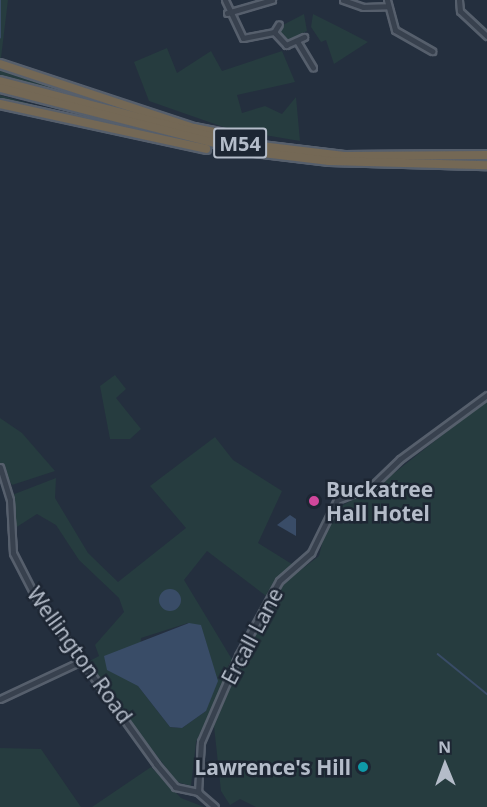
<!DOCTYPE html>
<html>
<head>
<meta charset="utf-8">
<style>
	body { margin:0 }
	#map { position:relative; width:487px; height:807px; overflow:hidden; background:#242f3e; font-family:"Noto Sans",sans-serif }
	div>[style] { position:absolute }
	.green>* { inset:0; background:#263c3f }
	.water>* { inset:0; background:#394c67 }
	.round { border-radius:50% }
	.stream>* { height:1.5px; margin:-0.75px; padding:0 0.75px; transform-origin:0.75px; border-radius:0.75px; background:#394c67 }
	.roads { filter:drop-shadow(2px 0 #565f6c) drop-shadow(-2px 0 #565f6c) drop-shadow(0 2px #565f6c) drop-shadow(0 -2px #565f6c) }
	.minor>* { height:5px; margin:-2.5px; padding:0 2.5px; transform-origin:2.5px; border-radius:2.5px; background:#38414e }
	.highway>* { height:8px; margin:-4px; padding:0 4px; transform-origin:4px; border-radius:4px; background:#746855 }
	.dots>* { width:16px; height:16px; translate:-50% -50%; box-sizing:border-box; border:3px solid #1d2633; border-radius:50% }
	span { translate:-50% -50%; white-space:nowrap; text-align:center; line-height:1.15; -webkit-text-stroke:5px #1d2633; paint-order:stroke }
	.shield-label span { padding:2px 4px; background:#1d2633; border:2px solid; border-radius:4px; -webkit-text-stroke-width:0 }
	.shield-label { font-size:20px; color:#b4bcc9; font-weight:700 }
	.poi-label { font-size:21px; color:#b4bcc9; font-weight:700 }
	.left { translate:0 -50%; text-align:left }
	.right { translate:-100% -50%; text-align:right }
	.street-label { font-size:21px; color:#b4bcc9 }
	.north { position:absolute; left:415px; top:735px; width:60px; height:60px; -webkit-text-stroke:4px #1d2633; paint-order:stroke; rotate:359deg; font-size:16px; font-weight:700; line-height:24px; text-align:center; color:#b4bcc9 }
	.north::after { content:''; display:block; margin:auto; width:21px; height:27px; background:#b4bcc9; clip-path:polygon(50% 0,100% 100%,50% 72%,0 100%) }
</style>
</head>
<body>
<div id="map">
	<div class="green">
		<i style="clip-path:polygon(0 0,8px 0,1px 58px,0 58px)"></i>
		<i style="clip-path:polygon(304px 14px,307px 31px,284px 42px,279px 27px)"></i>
		<i style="clip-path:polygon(313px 14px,339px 27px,368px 42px,334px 64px,326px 40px,321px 42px,311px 27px)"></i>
		<i style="clip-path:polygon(167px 48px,177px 73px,211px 51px,222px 71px,282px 51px,295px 82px,237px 95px,242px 113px,265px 106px,282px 114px,296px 97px,300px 141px,229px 129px,149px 101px,134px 62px)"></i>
		<i style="clip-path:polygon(0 68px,121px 108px,0 75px)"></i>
		<i style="clip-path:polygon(0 95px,72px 116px,0 100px)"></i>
		<i style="clip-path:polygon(115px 375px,126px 389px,116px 398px,141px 429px,130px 439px,110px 439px,100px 386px)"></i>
		<i style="clip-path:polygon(487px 400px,487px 807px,256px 807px,240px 799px,230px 805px,221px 791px,214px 726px,257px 624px,281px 585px,319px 556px,330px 512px,375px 488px)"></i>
		<i style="clip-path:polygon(0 418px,22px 433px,55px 471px,12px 485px,0 463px)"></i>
		<i style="clip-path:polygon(evenodd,215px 437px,233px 460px,282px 491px,258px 543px,295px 566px,275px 580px,266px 596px,207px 551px,184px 580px,233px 661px,196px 742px,191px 786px,177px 782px,86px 663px,99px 656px,95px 645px,124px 612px,119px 598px,79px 560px,56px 525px,37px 514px,12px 530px,12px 495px,56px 478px,55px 498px,88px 553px,118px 582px,186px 528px,150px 486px,215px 437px,188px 623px,206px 711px,182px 728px,170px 727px,138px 686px,141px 638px,188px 623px)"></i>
		<i style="clip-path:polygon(0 748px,41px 749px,81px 807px,0 807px)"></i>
		<i style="clip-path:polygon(151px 767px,181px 798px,204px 807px,92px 807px)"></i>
	</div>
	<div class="water">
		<i style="clip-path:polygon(290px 515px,296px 519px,296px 536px,277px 525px)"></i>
		<i class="round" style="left:159px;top:589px;width:22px;height:22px"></i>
		<i style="clip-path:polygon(189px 623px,201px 625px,218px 681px,206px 711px,182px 728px,170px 727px,138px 686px,107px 670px,104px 656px)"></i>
	</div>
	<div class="stream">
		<i style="left:0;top:38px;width:38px;rotate:-90deg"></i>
		<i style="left:438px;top:654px;width:63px;rotate:39.2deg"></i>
	</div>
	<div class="roads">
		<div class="minor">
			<i style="left:225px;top:0;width:42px;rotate:64.7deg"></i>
			<i style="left:243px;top:38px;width:32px;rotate:-11deg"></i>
			<i style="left:274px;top:32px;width:18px;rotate:47deg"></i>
			<i style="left:286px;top:45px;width:20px;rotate:-24deg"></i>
			<i style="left:343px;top:0;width:21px;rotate:19deg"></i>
			<i style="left:363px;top:7px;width:25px;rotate:-2deg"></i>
			<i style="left:387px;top:0;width:31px;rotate:75deg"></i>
			<i style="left:395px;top:30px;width:43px;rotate:29.6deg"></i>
			<i style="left:459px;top:0;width:11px;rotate:85deg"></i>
			<i style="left:460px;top:11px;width:37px;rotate:43deg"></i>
			<i style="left:227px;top:13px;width:47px;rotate:-16.1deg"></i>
			<i style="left:274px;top:32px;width:9px;rotate:-58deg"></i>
			<i style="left:297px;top:41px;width:31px;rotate:59deg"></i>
			<i style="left:0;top:467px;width:34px;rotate:73deg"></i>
			<i style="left:10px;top:500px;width:53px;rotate:86.8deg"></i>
			<i style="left:13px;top:553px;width:48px;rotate:62.9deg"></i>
			<i style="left:35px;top:596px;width:207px;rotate:54.2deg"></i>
			<i style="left:156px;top:764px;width:30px;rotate:50deg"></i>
			<i style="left:175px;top:787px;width:24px;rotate:12deg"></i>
			<i style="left:0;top:699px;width:89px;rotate:-25.1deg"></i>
			<i style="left:215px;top:807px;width:23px;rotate:-139deg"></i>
			<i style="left:198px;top:792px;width:50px;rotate:-86.6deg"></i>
			<i style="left:201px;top:742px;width:94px;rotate:-66.7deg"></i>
			<i style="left:238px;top:656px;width:85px;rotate:-61.3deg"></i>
			<i style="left:279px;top:581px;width:43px;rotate:-41.2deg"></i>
			<i style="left:311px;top:553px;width:59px;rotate:-63.9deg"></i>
			<i style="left:337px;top:500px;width:36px;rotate:-21deg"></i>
			<i style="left:371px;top:487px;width:40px;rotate:-44deg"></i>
			<i style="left:400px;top:459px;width:108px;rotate:-36.3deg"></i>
		</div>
		<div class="highway">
			<i style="left:0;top:64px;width:204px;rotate:18.3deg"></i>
			<i style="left:194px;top:128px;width:67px;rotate:11.1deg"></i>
			<i style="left:0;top:81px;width:244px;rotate:14.7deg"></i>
			<i style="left:236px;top:143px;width:109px;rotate:6.9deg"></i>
			<i style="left:344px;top:156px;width:143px;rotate:-0.4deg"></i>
			<i style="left:0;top:88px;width:254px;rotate:14.4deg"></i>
			<i style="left:246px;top:151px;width:84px;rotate:6.9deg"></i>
			<i style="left:329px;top:161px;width:158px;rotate:1.5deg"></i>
			<i style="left:0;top:104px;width:211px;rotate:12.3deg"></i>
		</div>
	</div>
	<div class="dots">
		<i style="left:314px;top:501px;background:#d1479c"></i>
		<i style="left:363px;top:767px;background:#0f9aa8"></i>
	</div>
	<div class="shield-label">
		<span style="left:240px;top:143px">M54</span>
	</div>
	<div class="poi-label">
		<span class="left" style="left:326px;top:501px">Buckatree<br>Hall Hotel</span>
		<span class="right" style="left:351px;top:767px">Lawrence's Hill</span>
	</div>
	<div class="street-label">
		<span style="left:252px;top:636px;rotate:-62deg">Ercall Lane</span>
		<span style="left:80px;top:655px;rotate:54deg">Wellington Road</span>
	</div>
	<div class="north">N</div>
</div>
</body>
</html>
